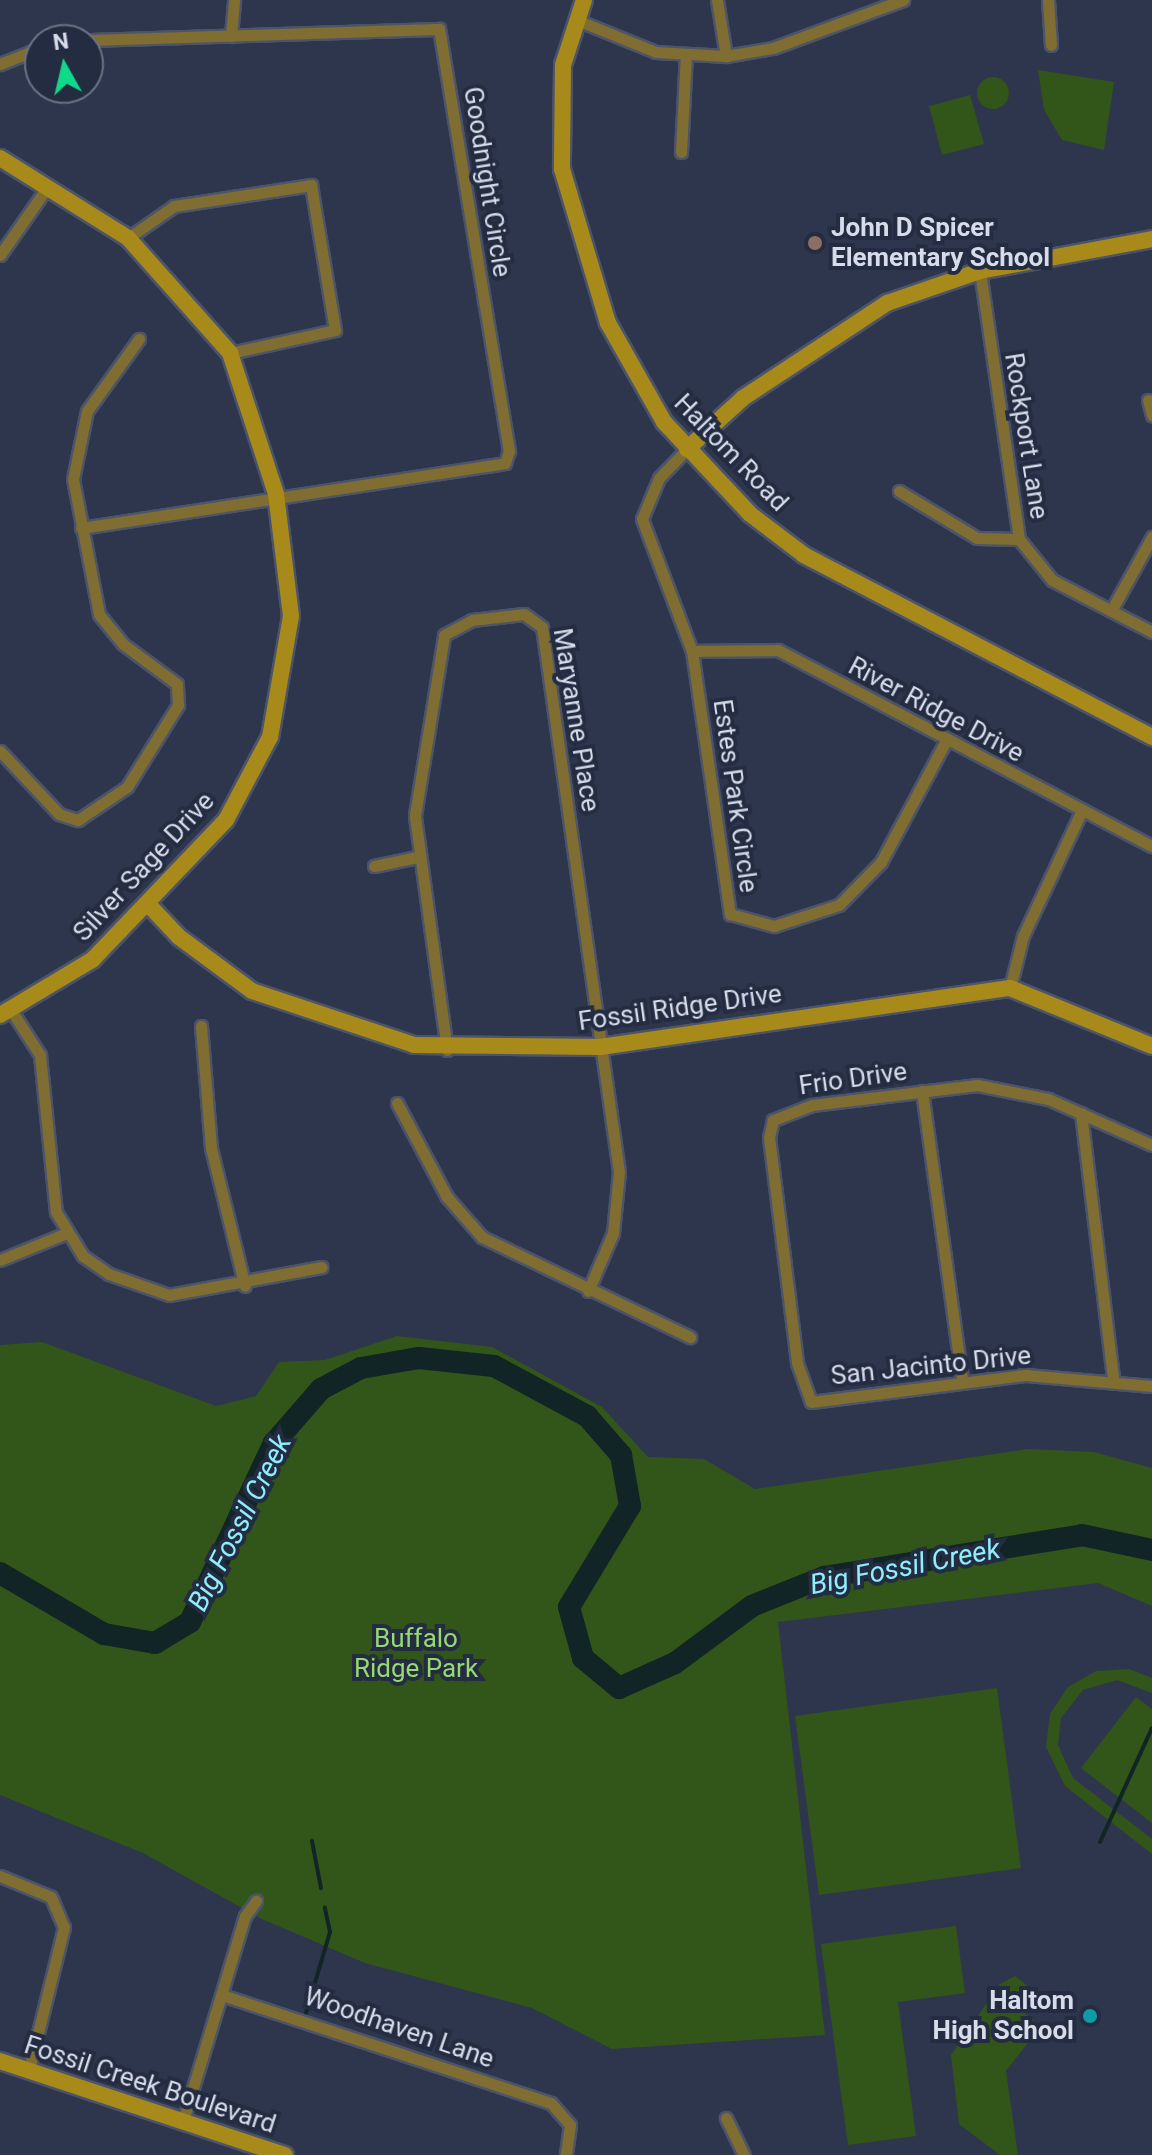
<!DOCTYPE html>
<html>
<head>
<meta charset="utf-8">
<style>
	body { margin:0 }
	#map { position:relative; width:1152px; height:2155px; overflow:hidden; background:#2e364d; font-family:Roboto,sans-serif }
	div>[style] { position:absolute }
	.green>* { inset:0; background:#32551a }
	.round { border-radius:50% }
	.stream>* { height:4px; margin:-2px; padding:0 2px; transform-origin:2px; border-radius:2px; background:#112426 }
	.river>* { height:22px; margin:-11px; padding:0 11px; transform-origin:11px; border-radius:11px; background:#112426 }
	.roads { filter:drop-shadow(2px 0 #4c5469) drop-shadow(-2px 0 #4c5469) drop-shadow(0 2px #4c5469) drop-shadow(0 -2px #4c5469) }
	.street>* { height:11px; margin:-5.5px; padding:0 5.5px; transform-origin:5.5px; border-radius:5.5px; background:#806d31 }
	.secondary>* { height:16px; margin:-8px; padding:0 8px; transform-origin:8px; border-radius:8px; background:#a88a1a }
	.dots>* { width:22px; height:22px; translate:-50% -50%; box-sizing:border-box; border:4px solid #242c42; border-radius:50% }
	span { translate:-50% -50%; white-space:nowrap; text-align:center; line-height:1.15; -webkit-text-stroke:8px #242c42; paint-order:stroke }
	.street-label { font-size:26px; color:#d7dceb }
	.poi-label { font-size:26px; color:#d7dceb; font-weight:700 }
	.left { translate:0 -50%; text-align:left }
	.right { translate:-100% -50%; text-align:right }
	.park-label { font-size:26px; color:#97d970 }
	.water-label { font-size:28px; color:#8feefc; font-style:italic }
	.north { position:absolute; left:24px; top:24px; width:80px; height:80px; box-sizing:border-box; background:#242c42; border:2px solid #6c7286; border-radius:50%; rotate:352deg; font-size:22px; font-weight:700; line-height:32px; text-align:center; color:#d7dceb }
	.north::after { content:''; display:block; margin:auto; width:28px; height:36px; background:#11d98a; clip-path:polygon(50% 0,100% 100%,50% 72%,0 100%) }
</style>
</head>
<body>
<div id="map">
	<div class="green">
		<i style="clip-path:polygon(1038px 70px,1114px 82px,1104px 150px,1062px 140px,1044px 110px)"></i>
		<i class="round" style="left:977px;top:77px;width:32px;height:32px"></i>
		<i style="clip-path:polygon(970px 95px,984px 144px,942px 155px,929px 106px)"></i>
		<i style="clip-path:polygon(397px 1336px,492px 1347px,602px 1407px,648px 1457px,704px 1459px,755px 1489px,1028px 1449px,1094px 1452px,1152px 1468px,1152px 1606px,1098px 1583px,778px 1622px,825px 2035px,612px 2049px,532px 2008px,365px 1963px,262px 1919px,143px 1853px,0 1795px,0 1345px,42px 1342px,216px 1406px,256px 1396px,279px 1362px,325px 1360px)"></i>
		<i style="clip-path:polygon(1129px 1669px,1152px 1678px,1152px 1693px,1117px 1680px,1083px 1690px,1061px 1718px,1058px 1745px,1073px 1778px,1152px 1839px,1152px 1854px,1065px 1786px,1046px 1747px,1050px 1714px,1068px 1687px,1096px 1671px)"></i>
		<i style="clip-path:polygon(997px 1688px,1021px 1868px,819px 1895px,795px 1716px)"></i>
		<i style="clip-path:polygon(1136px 1697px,1152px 1709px,1152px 1823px,1081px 1768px)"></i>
		<i style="clip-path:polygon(956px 1926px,965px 1993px,898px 2002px,916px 2136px,848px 2145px,821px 1944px)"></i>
		<i style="clip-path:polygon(1015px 1976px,1029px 1987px,1014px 2005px,1041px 2026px,1006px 2071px,1018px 2155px,1000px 2155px,959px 2124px,951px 2055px,1000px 1984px)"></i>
	</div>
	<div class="stream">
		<i style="left:312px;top:1841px;width:48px;rotate:79.2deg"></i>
		<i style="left:1100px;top:1842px;width:125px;rotate:-65.5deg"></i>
		<i style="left:306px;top:2013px;width:84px;rotate:-73.5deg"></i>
		<i style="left:330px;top:1932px;width:25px;rotate:-102deg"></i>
	</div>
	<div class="river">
		<i style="left:0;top:1573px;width:121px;rotate:30.4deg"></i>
		<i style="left:104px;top:1634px;width:52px;rotate:10deg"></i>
		<i style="left:155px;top:1643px;width:41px;rotate:-31deg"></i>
		<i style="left:190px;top:1622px;width:198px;rotate:-64.9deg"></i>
		<i style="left:274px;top:1443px;width:72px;rotate:-49deg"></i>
		<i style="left:321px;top:1389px;width:45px;rotate:-27.7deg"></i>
		<i style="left:361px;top:1368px;width:59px;rotate:-9.8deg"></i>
		<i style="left:419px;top:1358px;width:75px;rotate:6.1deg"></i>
		<i style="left:494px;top:1366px;width:106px;rotate:28.3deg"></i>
		<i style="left:587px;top:1416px;width:52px;rotate:48.9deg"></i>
		<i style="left:621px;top:1455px;width:52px;rotate:80deg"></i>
		<i style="left:630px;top:1506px;width:118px;rotate:121.1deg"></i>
		<i style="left:569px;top:1607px;width:53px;rotate:74.6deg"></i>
		<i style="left:583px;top:1658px;width:47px;rotate:39.8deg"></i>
		<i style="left:619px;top:1688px;width:61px;rotate:-24.1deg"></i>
		<i style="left:675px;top:1663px;width:96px;rotate:-36.5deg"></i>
		<i style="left:752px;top:1606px;width:78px;rotate:-21.9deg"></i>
		<i style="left:824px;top:1577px;width:261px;rotate:-9.2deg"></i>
		<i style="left:1082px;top:1535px;width:72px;rotate:12.1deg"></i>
	</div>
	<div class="roads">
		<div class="street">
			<i style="left:717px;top:0;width:57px;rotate:80.9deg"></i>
			<i style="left:1048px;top:0;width:45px;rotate:86.2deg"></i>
			<i style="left:577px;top:20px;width:85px;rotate:22.1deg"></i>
			<i style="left:656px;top:52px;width:70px;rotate:3.3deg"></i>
			<i style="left:726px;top:56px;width:48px;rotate:-9.7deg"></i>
			<i style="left:773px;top:48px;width:139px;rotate:-20.3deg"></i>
			<i style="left:231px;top:36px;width:36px;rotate:-85deg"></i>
			<i style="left:0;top:64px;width:43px;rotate:-21.8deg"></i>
			<i style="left:681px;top:152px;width:98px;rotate:-87.1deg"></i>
			<i style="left:128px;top:238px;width:56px;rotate:-34.8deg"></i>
			<i style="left:174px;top:206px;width:139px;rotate:-8.7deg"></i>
			<i style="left:311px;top:185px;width:147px;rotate:80.6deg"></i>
			<i style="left:335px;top:330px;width:107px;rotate:167.6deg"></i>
			<i style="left:0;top:255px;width:80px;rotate:-55.1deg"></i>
			<i style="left:980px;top:271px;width:271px;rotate:81.7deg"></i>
			<i style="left:1019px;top:539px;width:53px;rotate:51.2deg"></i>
			<i style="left:1052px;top:580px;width:113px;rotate:27.5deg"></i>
			<i style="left:1148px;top:400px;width:16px;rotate:75deg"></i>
			<i style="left:687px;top:449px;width:40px;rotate:134deg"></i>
			<i style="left:659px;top:478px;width:44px;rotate:112.5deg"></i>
			<i style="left:642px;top:519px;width:141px;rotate:69.3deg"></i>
			<i style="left:692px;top:651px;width:266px;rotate:81.8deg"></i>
			<i style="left:730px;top:914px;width:46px;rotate:15.3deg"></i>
			<i style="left:774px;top:926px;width:68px;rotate:-17.9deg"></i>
			<i style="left:839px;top:905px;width:60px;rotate:-45.7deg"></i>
			<i style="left:881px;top:862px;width:137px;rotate:-61.8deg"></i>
			<i style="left:899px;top:491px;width:91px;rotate:31.1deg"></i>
			<i style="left:977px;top:538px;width:42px;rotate:1.4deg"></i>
			<i style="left:81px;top:528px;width:411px;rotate:-8.7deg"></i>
			<i style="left:487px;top:466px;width:18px;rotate:-9deg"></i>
			<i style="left:505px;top:463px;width:13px;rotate:-72deg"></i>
			<i style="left:509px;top:451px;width:428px;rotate:-99.4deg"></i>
			<i style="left:439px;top:29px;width:351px;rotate:178.2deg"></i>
			<i style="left:1111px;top:611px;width:85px;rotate:-61deg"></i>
			<i style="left:692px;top:651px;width:86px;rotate:-0.7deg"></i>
			<i style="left:778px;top:650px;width:422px;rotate:27.7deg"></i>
			<i style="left:0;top:751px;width:86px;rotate:46.9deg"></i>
			<i style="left:59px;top:814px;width:20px;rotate:18deg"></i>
			<i style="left:78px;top:820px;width:59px;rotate:-34deg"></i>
			<i style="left:127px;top:787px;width:97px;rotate:-58.1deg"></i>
			<i style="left:178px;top:705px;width:21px;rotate:-93deg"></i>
			<i style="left:177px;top:684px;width:67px;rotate:-143.5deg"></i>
			<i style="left:123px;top:644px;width:38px;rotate:-129deg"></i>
			<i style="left:99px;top:614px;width:137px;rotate:-100.9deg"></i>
			<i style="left:73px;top:479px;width:69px;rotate:-78.4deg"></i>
			<i style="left:87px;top:411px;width:89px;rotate:-54.2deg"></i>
			<i style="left:374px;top:866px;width:44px;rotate:-11.8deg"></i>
			<i style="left:1010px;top:988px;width:54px;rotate:-76deg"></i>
			<i style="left:1023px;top:936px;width:139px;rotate:-64.9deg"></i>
			<i style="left:11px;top:1010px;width:54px;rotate:57.2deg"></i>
			<i style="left:40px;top:1055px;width:158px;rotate:84.2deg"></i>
			<i style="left:56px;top:1212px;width:52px;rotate:58.5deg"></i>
			<i style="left:83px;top:1256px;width:32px;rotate:35deg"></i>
			<i style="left:109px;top:1274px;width:64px;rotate:19.3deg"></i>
			<i style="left:169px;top:1295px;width:155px;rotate:-10.4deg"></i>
			<i style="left:201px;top:1026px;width:122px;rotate:85.3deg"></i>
			<i style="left:211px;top:1148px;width:142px;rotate:76.2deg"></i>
			<i style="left:447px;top:1050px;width:237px;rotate:-97.8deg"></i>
			<i style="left:415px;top:815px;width:182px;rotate:-80.8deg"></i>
			<i style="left:444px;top:635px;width:32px;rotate:-28deg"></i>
			<i style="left:472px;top:620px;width:52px;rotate:-6.6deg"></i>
			<i style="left:524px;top:614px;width:22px;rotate:36deg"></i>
			<i style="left:542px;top:627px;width:550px;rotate:81.96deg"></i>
			<i style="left:619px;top:1172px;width:61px;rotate:95.6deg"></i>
			<i style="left:613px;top:1233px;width:63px;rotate:113.3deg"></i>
			<i style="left:922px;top:1091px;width:292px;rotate:82.1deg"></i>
			<i style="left:397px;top:1103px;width:106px;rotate:62deg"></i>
			<i style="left:447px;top:1197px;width:53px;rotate:48.8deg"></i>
			<i style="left:482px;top:1237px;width:231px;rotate:25.7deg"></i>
			<i style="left:1081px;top:1113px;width:266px;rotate:83.1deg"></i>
			<i style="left:1152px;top:1145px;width:114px;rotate:-156.1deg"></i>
			<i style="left:1048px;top:1099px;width:72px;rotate:-168.8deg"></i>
			<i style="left:977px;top:1085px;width:166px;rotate:173.1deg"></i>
			<i style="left:812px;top:1105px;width:42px;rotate:159deg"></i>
			<i style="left:773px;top:1120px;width:17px;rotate:103deg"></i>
			<i style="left:769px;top:1137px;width:228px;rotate:82.9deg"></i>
			<i style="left:797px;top:1363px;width:41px;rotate:70.3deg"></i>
			<i style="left:811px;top:1402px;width:217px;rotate:-7.2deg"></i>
			<i style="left:1026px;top:1375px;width:126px;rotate:5deg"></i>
			<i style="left:0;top:1260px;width:69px;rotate:-22.1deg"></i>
			<i style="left:0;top:1876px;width:55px;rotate:22.4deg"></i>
			<i style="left:51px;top:1897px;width:33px;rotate:67deg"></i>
			<i style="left:64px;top:1927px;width:146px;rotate:103.8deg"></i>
			<i style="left:222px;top:1995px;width:346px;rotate:18.2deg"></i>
			<i style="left:551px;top:2103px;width:29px;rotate:49deg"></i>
			<i style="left:570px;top:2125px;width:30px;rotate:98deg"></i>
			<i style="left:726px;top:2118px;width:41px;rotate:64.1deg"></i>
			<i style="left:183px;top:2121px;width:214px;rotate:-73.2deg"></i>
			<i style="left:245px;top:1916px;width:19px;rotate:-54deg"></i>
		</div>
		<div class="secondary">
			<i style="left:584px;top:0;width:68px;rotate:107.9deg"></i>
			<i style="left:563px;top:65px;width:104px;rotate:90.6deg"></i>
			<i style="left:562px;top:169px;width:161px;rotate:73.4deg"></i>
			<i style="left:608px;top:323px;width:114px;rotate:60.5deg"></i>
			<i style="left:664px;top:422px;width:126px;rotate:46.9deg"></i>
			<i style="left:750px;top:514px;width:68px;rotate:37.2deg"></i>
			<i style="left:804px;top:555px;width:393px;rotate:27.6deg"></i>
			<i style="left:0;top:158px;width:151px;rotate:32deg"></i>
			<i style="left:128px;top:238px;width:154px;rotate:48.4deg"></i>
			<i style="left:230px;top:353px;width:148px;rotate:71.9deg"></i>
			<i style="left:276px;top:494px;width:123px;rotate:83deg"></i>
			<i style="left:291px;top:616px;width:123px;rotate:99.8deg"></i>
			<i style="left:270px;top:737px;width:94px;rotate:117.9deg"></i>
			<i style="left:226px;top:820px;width:194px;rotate:133.7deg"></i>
			<i style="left:92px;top:960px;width:107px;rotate:149.1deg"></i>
			<i style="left:687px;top:449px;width:76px;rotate:-42.3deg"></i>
			<i style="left:743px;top:398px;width:173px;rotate:-33.4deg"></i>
			<i style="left:887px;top:303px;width:98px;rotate:-19deg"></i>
			<i style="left:980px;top:271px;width:175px;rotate:-10.5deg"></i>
			<i style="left:147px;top:903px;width:47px;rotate:46.7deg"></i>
			<i style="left:179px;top:937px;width:91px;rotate:36.5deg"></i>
			<i style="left:252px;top:991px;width:171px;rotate:18.4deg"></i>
			<i style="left:414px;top:1045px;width:186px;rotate:0.6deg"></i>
			<i style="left:600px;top:1047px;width:414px;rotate:-8.2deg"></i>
			<i style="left:1010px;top:988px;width:153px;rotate:22.2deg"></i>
			<i style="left:0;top:2061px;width:300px;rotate:18.3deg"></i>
		</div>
	</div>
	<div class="dots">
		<i style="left:815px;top:243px;background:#8d6e63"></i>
		<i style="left:1090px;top:2016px;background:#0f9aa8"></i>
	</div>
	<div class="street-label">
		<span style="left:487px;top:182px;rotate:81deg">Goodnight Circle</span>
		<span style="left:1026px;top:436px;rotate:81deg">Rockport Lane</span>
		<span style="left:731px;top:453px;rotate:46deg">Haltom Road</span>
		<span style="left:936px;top:710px;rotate:28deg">River Ridge Drive</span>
		<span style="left:576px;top:720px;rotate:81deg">Maryanne Place</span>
		<span style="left:735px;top:796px;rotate:82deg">Estes Park Circle</span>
		<span style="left:144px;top:867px;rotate:-47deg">Silver Sage Drive</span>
		<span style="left:680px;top:1008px;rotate:-8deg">Fossil Ridge Drive</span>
		<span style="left:853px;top:1079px;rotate:-8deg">Frio Drive</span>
		<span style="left:931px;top:1366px;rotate:-6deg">San Jacinto Drive</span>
		<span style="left:399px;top:2028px;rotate:19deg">Woodhaven Lane</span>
		<span style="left:150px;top:2085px;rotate:18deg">Fossil Creek Boulevard</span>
	</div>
	<div class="poi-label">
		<span class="left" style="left:831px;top:243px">John D Spicer<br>Elementary School</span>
		<span class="right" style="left:1074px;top:2016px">Haltom<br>High School</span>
	</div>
	<div class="park-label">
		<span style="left:416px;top:1654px">Buffalo<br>Ridge Park</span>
	</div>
	<div class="water-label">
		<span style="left:240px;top:1523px;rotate:-63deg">Big Fossil Creek</span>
		<span style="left:905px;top:1567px;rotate:-11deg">Big Fossil Creek</span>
	</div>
	<div class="north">N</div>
</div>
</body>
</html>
